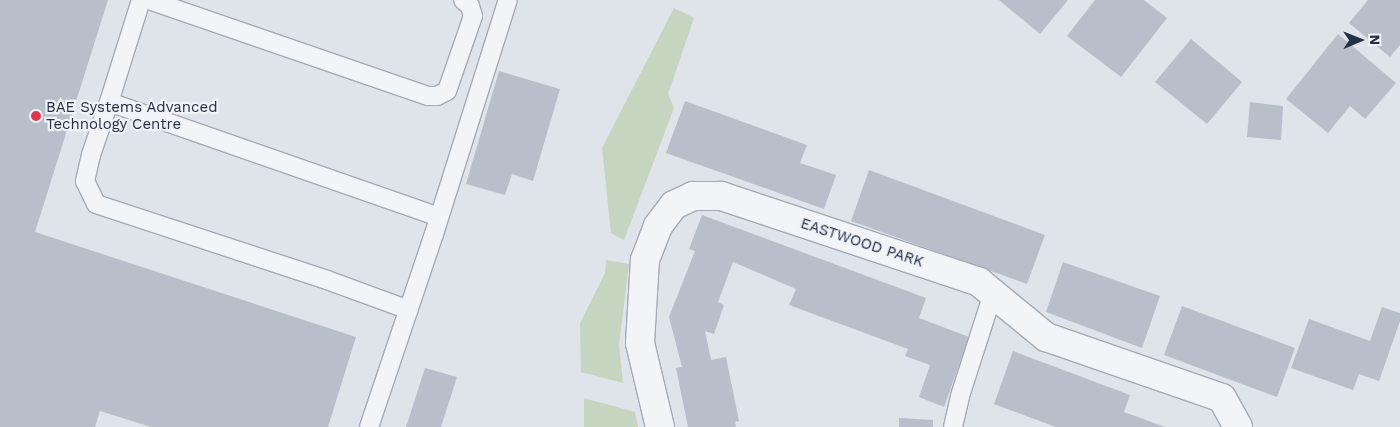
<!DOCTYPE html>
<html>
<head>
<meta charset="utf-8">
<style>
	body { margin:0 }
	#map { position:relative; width:1400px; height:427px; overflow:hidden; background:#dfe3ea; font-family:"Work Sans",sans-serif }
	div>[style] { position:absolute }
	.green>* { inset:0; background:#c5d5bf }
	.building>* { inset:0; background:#b8bfca }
	.roads { filter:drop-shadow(1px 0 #a4aab5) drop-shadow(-1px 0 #a4aab5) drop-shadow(0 1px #a4aab5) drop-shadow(0 -1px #a4aab5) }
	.lane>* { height:18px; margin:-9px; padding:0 9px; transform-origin:9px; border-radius:9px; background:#f2f4f8 }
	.street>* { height:28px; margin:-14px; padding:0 14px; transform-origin:14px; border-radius:14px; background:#f2f4f8 }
	.dots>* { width:14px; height:14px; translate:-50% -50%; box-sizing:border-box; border:2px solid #eff2f7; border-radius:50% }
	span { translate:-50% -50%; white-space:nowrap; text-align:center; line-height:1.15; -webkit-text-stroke:4.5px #eff2f7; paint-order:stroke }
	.poi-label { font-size:15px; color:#263043 }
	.left { translate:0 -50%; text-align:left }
	.street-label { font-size:15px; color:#263043 }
	.north { position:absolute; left:1335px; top:15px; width:50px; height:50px; -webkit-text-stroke:4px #eff2f7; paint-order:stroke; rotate:89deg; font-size:14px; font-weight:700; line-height:20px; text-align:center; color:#263043 }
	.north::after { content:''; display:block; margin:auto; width:18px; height:22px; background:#263043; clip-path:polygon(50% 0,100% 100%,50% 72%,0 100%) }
</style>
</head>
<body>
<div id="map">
	<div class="green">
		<i style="clip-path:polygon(674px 8px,694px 18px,668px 94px,674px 108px,624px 240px,611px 233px,602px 148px)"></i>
		<i style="clip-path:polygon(606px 260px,629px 264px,619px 345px,623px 383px,581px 372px,580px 323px,605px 273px)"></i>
		<i style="clip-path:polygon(584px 398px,635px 412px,638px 427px,584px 427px)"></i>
	</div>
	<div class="building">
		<i style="clip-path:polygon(0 0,108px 0,35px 232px,356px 337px,328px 427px,151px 427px,100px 411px,95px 427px,0 427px)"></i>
		<i style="clip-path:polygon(999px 0,1068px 0,1040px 34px)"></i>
		<i style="clip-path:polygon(1095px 0,1144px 0,1167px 18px,1121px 77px,1067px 36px)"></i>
		<i style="clip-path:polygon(1368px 0,1400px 0,1400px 45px,1390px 57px,1349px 23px)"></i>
		<i style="clip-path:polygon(1338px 34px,1396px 83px,1365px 119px,1350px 106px,1328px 133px,1286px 99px)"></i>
		<i style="clip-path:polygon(1191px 39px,1242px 82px,1207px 124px,1155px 82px)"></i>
		<i style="clip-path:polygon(499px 71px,560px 89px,533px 181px,512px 174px,505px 195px,466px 184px)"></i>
		<i style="clip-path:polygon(685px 101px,807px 145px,800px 163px,836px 175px,824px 209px,666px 153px)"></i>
		<i style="clip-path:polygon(1250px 102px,1283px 106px,1281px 140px,1247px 137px)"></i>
		<i style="clip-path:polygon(869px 170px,1045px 235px,1027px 284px,851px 221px)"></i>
		<i style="clip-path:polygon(702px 215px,926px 298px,919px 318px,969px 337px,944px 407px,919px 397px,930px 365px,905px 356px,908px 349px,789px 305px,796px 289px,733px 262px,718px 302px,724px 305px,714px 334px,705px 331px,711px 360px,726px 357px,739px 421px,735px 422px,736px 427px,688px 427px,676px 368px,682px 367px,669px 317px,695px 251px,689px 249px)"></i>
		<i style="clip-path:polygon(1063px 262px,1160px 296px,1142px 348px,1046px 312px)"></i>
		<i style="clip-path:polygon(1182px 306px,1295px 348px,1277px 397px,1164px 355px)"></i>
		<i style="clip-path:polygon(1382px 307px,1400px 313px,1400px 321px,1379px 381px,1359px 374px,1353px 390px,1291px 368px,1309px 319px,1370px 341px)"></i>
		<i style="clip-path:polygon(1013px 351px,1130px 395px,1124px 412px,1165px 427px,1056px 427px,994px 404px)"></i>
		<i style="clip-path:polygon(425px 368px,457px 377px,441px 427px,406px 427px)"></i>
		<i style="clip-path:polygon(899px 418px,933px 420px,933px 427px,899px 427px)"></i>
	</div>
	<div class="roads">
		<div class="lane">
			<i style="left:141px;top:0;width:107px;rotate:107.4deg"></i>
			<i style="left:109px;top:102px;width:349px;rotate:19.2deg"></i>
			<i style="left:149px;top:0;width:295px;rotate:19deg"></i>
			<i style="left:428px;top:96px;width:9px"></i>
			<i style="left:437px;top:96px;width:11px;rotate:-27deg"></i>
			<i style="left:447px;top:91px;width:79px;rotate:-70.9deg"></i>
			<i style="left:473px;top:16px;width:10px;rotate:-107deg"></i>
			<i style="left:470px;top:6px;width:9px;rotate:-139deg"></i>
			<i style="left:109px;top:102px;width:56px;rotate:108.8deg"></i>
			<i style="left:91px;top:155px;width:27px;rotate:103deg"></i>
			<i style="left:85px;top:181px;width:25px;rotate:64deg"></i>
			<i style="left:96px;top:204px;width:243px;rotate:18.2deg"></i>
			<i style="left:327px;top:280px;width:87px;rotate:20.1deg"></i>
			<i style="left:369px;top:427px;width:204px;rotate:-71.4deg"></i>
			<i style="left:434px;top:234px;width:245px;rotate:-72.5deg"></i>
			<i style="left:953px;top:427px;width:32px;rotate:-77deg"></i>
			<i style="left:960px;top:396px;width:108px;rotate:-72.2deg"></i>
		</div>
		<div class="street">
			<i style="left:660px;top:427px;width:86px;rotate:-103.4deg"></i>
			<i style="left:640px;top:343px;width:83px;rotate:-86.6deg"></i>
			<i style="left:645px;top:260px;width:36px;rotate:-69deg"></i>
			<i style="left:658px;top:226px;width:26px;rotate:-53deg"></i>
			<i style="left:674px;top:205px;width:21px;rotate:-25deg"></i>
			<i style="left:693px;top:196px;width:28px"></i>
			<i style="left:721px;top:196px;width:272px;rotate:18.4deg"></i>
			<i style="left:979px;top:282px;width:87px;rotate:39.4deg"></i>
			<i style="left:1046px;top:337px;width:186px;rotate:19.1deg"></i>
			<i style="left:1222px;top:398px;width:33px;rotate:61deg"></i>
		</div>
	</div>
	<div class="dots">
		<i style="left:36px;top:116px;background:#dd364f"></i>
	</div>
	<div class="poi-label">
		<span class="left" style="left:46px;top:116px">BAE Systems Advanced<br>Technology Centre</span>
	</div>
	<div class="street-label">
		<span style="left:862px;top:243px;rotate:18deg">EASTWOOD PARK</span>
	</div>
	<div class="north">N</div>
</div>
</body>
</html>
